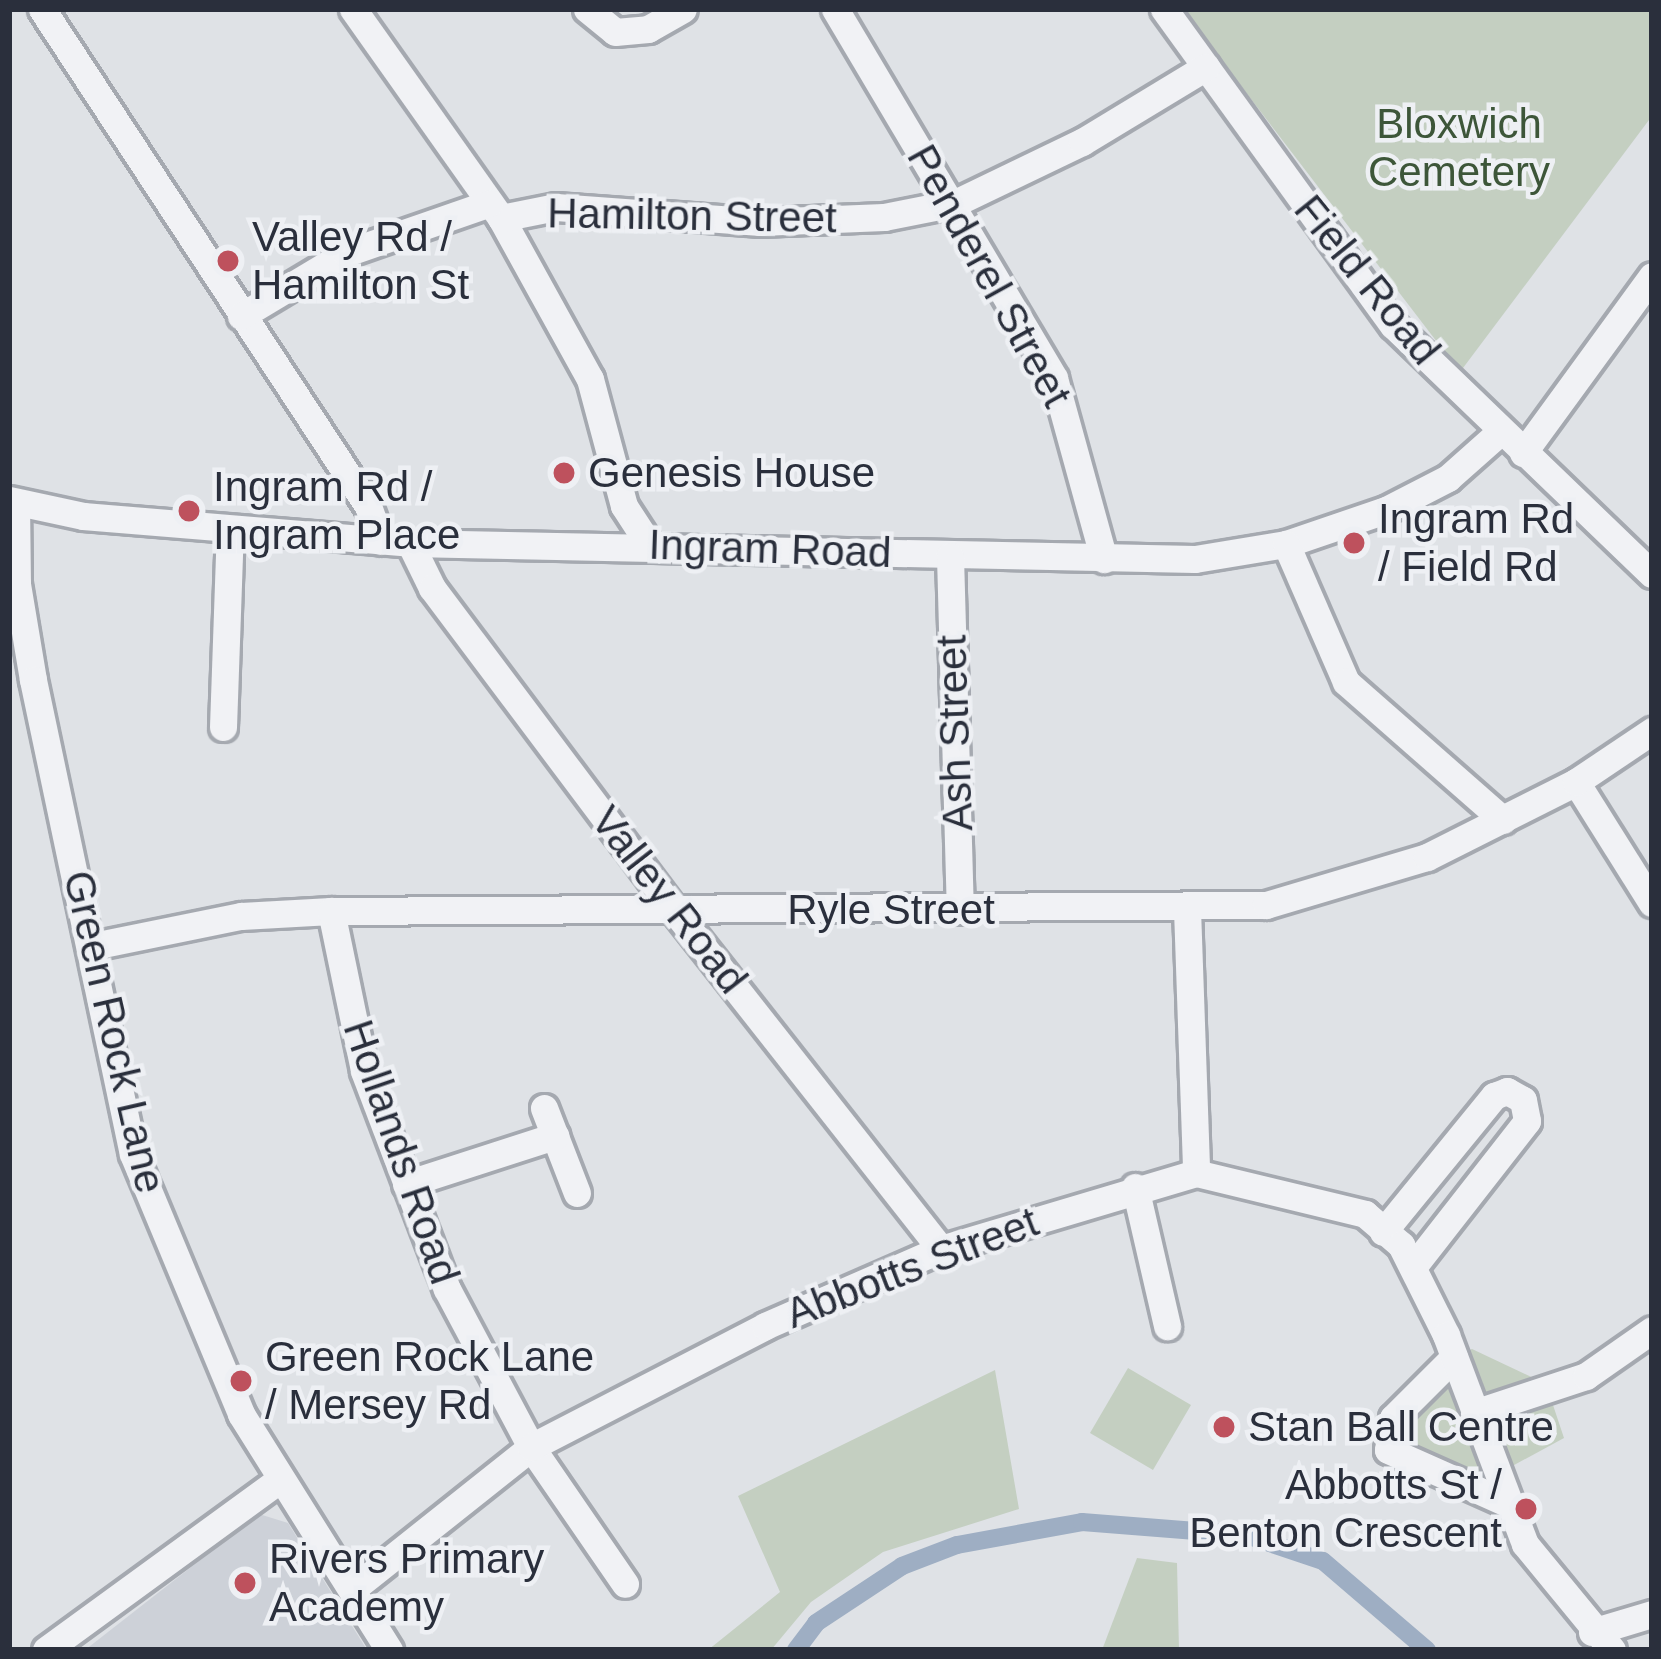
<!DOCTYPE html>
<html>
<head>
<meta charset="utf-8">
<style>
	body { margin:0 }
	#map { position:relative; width:1661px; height:1659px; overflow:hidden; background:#dfe2e6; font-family:Arial,sans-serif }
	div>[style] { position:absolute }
	.built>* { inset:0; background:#cdd1d8 }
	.green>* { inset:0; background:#c4cfc1 }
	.canal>* { height:18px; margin:-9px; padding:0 9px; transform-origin:9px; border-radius:9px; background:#9eaec3 }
	.roads { filter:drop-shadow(3px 0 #a5a9b0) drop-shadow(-3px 0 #a5a9b0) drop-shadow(0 3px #a5a9b0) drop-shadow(0 -3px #a5a9b0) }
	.minor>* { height:27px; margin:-13.5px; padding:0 13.5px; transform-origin:13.5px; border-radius:13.5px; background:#f1f2f5 }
	.dots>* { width:33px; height:33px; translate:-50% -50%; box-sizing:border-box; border:6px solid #eef0f4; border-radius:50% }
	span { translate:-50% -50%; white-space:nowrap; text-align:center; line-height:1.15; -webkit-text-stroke:9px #eef0f4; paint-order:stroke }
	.park-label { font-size:42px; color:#3d5639 }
	.street-label { font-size:42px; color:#2a2f3c }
	.poi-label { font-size:42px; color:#2a2f3c }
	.left { translate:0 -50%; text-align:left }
	.right { translate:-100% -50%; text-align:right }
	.frame { position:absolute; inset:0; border:12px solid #2a2f3c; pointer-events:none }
</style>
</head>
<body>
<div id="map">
	<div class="built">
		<i style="clip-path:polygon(259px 1514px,288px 1523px,367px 1650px,85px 1650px)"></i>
	</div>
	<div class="green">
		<i style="clip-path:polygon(1182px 9px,1652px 9px,1652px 116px,1460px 372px)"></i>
		<i style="clip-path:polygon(1472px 1349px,1540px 1381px,1487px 1400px,1465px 1352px)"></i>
		<i style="clip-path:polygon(1128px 1368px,1191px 1405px,1153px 1470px,1090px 1433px)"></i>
		<i style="clip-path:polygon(995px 1370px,1019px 1509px,883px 1552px,811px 1602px,771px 1650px,708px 1650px,780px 1592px,738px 1496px)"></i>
		<i style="clip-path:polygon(1451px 1379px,1483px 1474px,1476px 1480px,1399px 1454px,1408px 1412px)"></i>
		<i style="clip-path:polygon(1551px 1399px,1564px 1438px,1505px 1470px,1492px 1425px,1497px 1416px)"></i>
		<i style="clip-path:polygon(1137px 1558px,1177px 1563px,1179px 1650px,1102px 1650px)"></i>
	</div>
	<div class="canal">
		<i style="left:796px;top:1650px;width:34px;rotate:-53deg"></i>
		<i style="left:816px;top:1623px;width:103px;rotate:-33.5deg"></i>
		<i style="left:902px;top:1566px;width:59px;rotate:-20.9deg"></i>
		<i style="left:957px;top:1545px;width:127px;rotate:-10.4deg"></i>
		<i style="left:1082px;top:1522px;width:165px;rotate:4.5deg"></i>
		<i style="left:1246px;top:1535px;width:81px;rotate:18.7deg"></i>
		<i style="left:1323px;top:1561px;width:137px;rotate:40.6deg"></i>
	</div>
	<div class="roads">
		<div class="minor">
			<i style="left:42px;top:9px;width:594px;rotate:56.74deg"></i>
			<i style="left:368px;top:506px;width:37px;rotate:70deg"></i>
			<i style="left:353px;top:9px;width:256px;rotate:54.7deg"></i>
			<i style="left:501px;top:218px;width:184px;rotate:61.1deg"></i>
			<i style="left:590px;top:379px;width:131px;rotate:75deg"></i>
			<i style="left:624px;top:506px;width:44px;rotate:57deg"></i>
			<i style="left:587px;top:9px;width:36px;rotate:39deg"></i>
			<i style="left:615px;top:32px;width:33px;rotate:-5deg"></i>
			<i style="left:648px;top:29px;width:40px;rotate:-29.7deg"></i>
			<i style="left:835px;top:9px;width:429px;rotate:59.3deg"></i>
			<i style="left:1054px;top:378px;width:188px;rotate:74.6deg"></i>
			<i style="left:1164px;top:9px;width:390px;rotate:54.1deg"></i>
			<i style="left:1393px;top:325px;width:359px;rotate:43.9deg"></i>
			<i style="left:501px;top:218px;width:56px;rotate:-11.3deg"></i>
			<i style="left:556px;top:207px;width:205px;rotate:4.2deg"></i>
			<i style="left:760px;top:222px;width:124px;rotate:-2.3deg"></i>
			<i style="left:884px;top:217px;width:72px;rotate:-11.2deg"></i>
			<i style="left:955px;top:203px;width:141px;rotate:-25.7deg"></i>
			<i style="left:1082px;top:142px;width:145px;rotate:-31.2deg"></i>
			<i style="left:241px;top:316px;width:122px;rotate:-31deg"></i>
			<i style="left:346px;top:253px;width:152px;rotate:-19.1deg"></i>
			<i style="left:1523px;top:453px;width:219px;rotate:-53.9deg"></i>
			<i style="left:9px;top:500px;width:76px;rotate:12.2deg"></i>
			<i style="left:83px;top:516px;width:328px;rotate:4.7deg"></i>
			<i style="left:410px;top:543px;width:785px;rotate:1.17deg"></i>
			<i style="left:1195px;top:559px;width:92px;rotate:-9.4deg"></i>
			<i style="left:1286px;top:544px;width:106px;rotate:-18.8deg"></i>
			<i style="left:1386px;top:510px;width:70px;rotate:-27.3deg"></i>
			<i style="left:1448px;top:478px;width:71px;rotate:-41.6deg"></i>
			<i style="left:16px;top:503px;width:81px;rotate:89.3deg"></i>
			<i style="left:17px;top:584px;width:97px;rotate:80.5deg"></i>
			<i style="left:33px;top:680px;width:484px;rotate:78.1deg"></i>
			<i style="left:133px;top:1154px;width:282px;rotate:67.4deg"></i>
			<i style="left:241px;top:1414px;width:279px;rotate:57.9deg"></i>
			<i style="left:410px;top:543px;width:50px;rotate:63.9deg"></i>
			<i style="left:432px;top:588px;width:403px;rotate:53.1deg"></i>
			<i style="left:674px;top:910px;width:432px;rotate:51.8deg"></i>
			<i style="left:1286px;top:544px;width:150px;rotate:66.5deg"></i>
			<i style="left:1346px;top:682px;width:209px;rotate:41.3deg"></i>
			<i style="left:950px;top:556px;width:354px;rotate:88.4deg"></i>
			<i style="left:223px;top:727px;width:198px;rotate:-88deg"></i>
			<i style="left:1576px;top:782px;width:143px;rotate:57.9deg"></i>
			<i style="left:1187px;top:909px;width:264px;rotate:88deg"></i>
			<i style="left:331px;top:911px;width:163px;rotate:78.3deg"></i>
			<i style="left:364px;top:1071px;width:233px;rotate:69.2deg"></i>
			<i style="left:447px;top:1289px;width:179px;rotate:62deg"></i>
			<i style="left:531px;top:1447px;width:166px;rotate:55.5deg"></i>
			<i style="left:93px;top:946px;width:151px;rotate:-11.5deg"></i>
			<i style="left:241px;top:916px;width:90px;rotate:-3.2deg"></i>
			<i style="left:331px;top:911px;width:935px;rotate:-0.37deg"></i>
			<i style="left:1266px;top:905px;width:168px;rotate:-16.6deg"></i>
			<i style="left:1427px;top:857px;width:167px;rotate:-26.7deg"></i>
			<i style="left:1576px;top:782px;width:92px;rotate:-33.9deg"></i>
			<i style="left:544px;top:1108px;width:91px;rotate:68.8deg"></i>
			<i style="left:406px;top:1184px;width:157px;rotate:-17.9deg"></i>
			<i style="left:1135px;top:1187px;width:143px;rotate:77deg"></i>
			<i style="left:1383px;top:1232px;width:176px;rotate:-50.8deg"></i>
			<i style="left:1494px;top:1096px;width:14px;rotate:-21deg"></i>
			<i style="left:1507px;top:1091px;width:18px;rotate:29deg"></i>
			<i style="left:1523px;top:1100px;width:21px;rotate:79deg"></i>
			<i style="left:1527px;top:1121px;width:180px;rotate:128deg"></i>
			<i style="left:1454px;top:1357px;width:86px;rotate:135deg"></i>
			<i style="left:1393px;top:1418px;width:32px;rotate:99deg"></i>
			<i style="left:1388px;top:1450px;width:128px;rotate:24deg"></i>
			<i style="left:1474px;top:1413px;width:118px;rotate:-18.3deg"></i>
			<i style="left:1586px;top:1376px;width:80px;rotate:-34.9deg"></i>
			<i style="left:354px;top:1588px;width:226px;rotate:-38.5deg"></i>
			<i style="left:531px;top:1447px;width:263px;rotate:-27.3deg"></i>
			<i style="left:765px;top:1326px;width:192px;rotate:-23.6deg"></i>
			<i style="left:941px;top:1249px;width:266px;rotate:-16.6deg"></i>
			<i style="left:1196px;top:1173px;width:174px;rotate:13.6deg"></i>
			<i style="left:1365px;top:1214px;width:48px;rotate:40.7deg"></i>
			<i style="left:1401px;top:1245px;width:101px;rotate:63.4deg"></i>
			<i style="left:1446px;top:1335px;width:223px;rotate:69.3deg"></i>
			<i style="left:1525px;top:1544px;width:137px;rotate:50.6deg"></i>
			<i style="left:1592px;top:1632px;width:63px;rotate:-16.7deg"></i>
			<i style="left:46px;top:1650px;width:287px;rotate:-36.1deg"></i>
		</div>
	</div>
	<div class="dots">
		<i style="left:228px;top:261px;background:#be515d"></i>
		<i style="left:564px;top:473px;background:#be515d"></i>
		<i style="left:189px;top:511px;background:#be515d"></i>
		<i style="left:1354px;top:543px;background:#be515d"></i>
		<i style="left:241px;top:1381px;background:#be515d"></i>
		<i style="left:1224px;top:1427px;background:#be515d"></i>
		<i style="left:1526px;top:1509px;background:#be515d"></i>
		<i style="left:245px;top:1583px;background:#be515d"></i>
	</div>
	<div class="park-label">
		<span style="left:1459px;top:148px">Bloxwich<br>Cemetery</span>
	</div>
	<div class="street-label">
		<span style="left:692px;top:216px;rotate:1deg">Hamilton Street</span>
		<span style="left:989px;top:276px;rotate:61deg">Penderel Street</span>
		<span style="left:1367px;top:280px;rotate:51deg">Field Road</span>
		<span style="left:770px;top:549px;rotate:2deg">Ingram Road</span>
		<span style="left:955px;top:733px;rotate:-92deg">Ash Street</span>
		<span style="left:669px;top:900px;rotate:52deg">Valley Road</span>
		<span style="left:891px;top:910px">Ryle Street</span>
		<span style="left:114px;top:1032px;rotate:77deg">Green Rock Lane</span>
		<span style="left:401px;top:1152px;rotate:71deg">Hollands Road</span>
		<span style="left:912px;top:1268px;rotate:-21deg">Abbotts Street</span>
	</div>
	<div class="poi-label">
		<span class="left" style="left:252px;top:261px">Valley Rd /<br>Hamilton St</span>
		<span class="left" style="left:588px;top:473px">Genesis House</span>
		<span class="left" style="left:213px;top:511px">Ingram Rd /<br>Ingram Place</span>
		<span class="left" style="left:1378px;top:543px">Ingram Rd<br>/ Field Rd</span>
		<span class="left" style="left:265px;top:1381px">Green Rock Lane<br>/ Mersey Rd</span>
		<span class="left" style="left:1248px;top:1427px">Stan Ball Centre</span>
		<span class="right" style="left:1502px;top:1509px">Abbotts St /<br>Benton Crescent</span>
		<span class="left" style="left:269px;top:1583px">Rivers Primary<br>Academy</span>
	</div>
	<div class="frame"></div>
</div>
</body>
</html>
